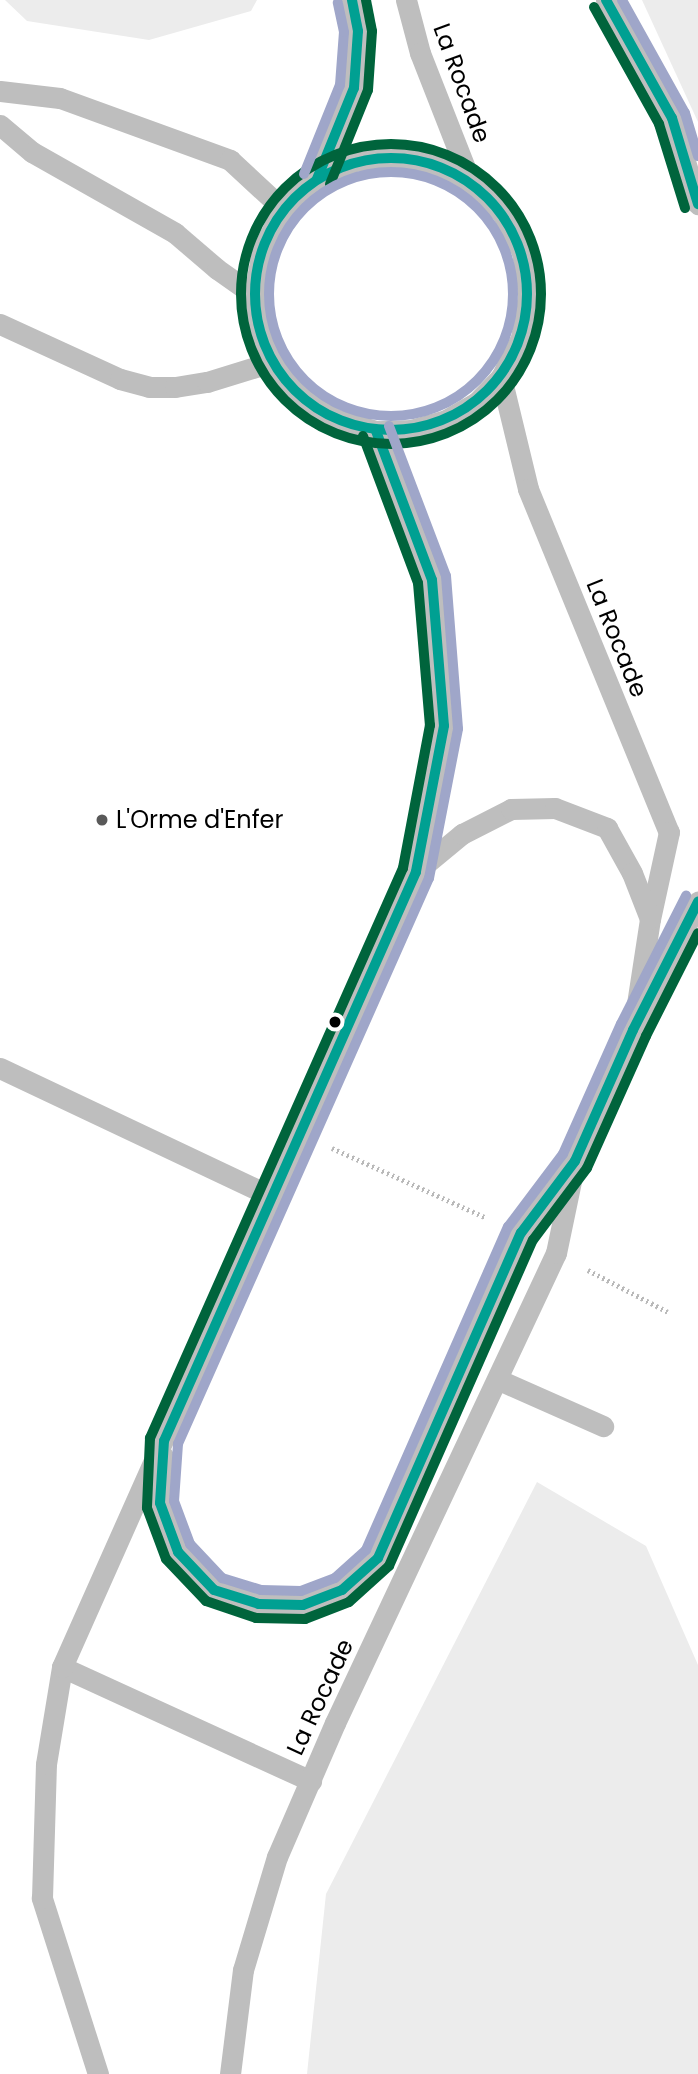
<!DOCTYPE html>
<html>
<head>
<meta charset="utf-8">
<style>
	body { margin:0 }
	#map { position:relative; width:698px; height:2074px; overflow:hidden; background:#fff; font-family:Poppins,sans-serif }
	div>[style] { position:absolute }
	.green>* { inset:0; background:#ececec }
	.path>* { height:4.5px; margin-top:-2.25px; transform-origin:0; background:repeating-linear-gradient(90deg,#b9b9b9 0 2px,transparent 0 5.5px) }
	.lane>* { height:21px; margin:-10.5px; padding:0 10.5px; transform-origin:10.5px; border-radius:10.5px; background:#bebebe }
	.bus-1>* { height:10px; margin:-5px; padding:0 5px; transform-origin:5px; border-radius:5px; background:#00a092 }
	.bus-1>.ring { margin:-5px; padding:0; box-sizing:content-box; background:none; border:10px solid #00a092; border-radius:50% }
	.bus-2>* { height:10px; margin:-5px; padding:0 5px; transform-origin:5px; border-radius:5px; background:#00643c }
	.bus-2>.ring { margin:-5px; padding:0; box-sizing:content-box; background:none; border:10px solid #00643c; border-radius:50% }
	.bus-3>* { height:10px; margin:-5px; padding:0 5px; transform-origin:5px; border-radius:5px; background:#9fa6c9 }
	.bus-3>.ring { margin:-5px; padding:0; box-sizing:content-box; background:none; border:10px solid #9fa6c9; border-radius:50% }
	.dots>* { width:19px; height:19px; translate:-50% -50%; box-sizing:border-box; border:4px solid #fff; border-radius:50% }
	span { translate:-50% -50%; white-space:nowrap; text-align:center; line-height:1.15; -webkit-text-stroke:5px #fff; paint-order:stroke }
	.street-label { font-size:24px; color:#000 }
	.poi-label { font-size:24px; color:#000 }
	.left { translate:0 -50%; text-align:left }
</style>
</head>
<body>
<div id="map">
	<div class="green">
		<i style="clip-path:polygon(5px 0,257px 0,251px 11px,149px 40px,27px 21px)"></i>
		<i style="clip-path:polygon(642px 0,698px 0,698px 122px)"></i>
		<i style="clip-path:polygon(537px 1482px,646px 1546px,698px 1665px,698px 2074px,307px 2074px,326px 1894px)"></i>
	</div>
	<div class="path">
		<i style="left:332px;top:1148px;width:170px;rotate:24.3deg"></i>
		<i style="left:588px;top:1270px;width:90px;rotate:27.7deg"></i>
	</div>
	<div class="lane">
		<i style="left:406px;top:0;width:55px;rotate:75.2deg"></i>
		<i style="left:420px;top:53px;width:140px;rotate:68.6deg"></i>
		<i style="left:606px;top:0;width:135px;rotate:60.8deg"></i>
		<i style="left:672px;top:118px;width:90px;rotate:73.2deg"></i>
		<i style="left:0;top:91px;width:60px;rotate:6.7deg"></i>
		<i style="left:60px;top:98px;width:181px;rotate:20deg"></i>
		<i style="left:230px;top:160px;width:72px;rotate:42.8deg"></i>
		<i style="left:0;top:125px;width:42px;rotate:40.2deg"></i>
		<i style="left:32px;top:152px;width:164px;rotate:29.5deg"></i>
		<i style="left:175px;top:233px;width:55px;rotate:40.6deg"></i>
		<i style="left:217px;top:269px;width:45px;rotate:35.1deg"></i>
		<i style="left:317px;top:179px;width:41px;rotate:-25.9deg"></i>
		<i style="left:354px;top:161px;width:41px;rotate:-5.6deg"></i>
		<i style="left:395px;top:157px;width:41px;rotate:9.9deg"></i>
		<i style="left:435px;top:164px;width:41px;rotate:27.8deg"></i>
		<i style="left:471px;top:183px;width:43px;rotate:44.1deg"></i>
		<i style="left:502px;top:213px;width:44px;rotate:62.9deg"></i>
		<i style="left:522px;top:252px;width:43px;rotate:82.1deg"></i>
		<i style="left:528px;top:295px;width:44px;rotate:99.2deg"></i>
		<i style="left:521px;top:338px;width:44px;rotate:117.1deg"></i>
		<i style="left:501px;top:377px;width:35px;rotate:134deg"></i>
		<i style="left:477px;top:402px;width:36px;rotate:150deg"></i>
		<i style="left:446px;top:420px;width:35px;rotate:164deg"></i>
		<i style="left:412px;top:430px;width:36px;rotate:178deg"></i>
		<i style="left:376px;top:431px;width:43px;rotate:-163.7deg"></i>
		<i style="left:335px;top:419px;width:43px;rotate:-146.3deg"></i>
		<i style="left:299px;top:395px;width:43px;rotate:-129.3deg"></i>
		<i style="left:272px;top:362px;width:35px;rotate:-112deg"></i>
		<i style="left:259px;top:329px;width:34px;rotate:-98deg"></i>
		<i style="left:254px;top:295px;width:46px;rotate:-79.9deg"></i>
		<i style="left:262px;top:250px;width:46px;rotate:-62.9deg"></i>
		<i style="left:283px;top:209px;width:45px;rotate:-41.4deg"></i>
		<i style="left:317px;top:179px;width:98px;rotate:-67.9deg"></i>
		<i style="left:354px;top:88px;width:57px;rotate:-86deg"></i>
		<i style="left:358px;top:31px;width:32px;rotate:-101deg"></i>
		<i style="left:0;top:324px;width:132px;rotate:24.6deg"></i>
		<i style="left:120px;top:379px;width:30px;rotate:15deg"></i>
		<i style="left:149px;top:387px;width:26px"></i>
		<i style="left:175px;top:387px;width:32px;rotate:-9deg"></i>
		<i style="left:207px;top:382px;width:68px;rotate:-17.1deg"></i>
		<i style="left:501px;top:377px;width:115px;rotate:76.4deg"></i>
		<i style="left:528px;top:489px;width:371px;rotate:67.7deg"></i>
		<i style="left:669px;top:832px;width:89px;rotate:102.3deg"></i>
		<i style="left:650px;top:919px;width:93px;rotate:98.7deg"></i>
		<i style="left:416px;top:872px;width:60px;rotate:-39.6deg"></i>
		<i style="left:462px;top:834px;width:55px;rotate:-27deg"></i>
		<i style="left:511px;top:809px;width:44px;rotate:-1.3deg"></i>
		<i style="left:555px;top:808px;width:56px;rotate:21deg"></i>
		<i style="left:607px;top:828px;width:51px;rotate:60.9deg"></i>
		<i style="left:632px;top:873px;width:49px;rotate:68.6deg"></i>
		<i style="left:0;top:1068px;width:300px;rotate:25.3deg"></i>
		<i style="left:499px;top:1380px;width:114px;rotate:23.9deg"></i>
		<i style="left:163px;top:1456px;width:47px;rotate:93.7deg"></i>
		<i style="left:160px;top:1503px;width:52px;rotate:69.8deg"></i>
		<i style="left:178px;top:1552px;width:52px;rotate:46.5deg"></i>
		<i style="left:214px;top:1590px;width:47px;rotate:17.3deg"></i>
		<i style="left:259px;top:1604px;width:44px;rotate:1.3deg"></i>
		<i style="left:303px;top:1605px;width:42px;rotate:-21deg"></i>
		<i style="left:342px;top:1590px;width:48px;rotate:-41.6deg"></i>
		<i style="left:378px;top:1558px;width:355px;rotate:-66.3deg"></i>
		<i style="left:521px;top:1233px;width:90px;rotate:-53.1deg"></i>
		<i style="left:575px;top:1161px;width:143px;rotate:-66.1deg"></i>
		<i style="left:633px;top:1030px;width:144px;rotate:-63.1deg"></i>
		<i style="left:62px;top:1667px;width:274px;rotate:24.6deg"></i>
		<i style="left:98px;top:2074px;width:185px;rotate:-107.7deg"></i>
		<i style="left:42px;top:1898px;width:134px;rotate:-88.3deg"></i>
		<i style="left:46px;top:1764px;width:98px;rotate:-80.6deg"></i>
		<i style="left:62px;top:1667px;width:870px;rotate:-66deg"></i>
		<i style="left:416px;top:872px;width:149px;rotate:-79.1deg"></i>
		<i style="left:444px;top:726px;width:146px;rotate:-94.7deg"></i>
		<i style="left:432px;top:580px;width:159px;rotate:-110.6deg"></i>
		<i style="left:230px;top:2074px;width:105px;rotate:-82.9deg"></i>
		<i style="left:243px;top:1970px;width:118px;rotate:-73.3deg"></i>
		<i style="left:277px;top:1857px;width:146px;rotate:-66.6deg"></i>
		<i style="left:335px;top:1723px;width:519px;rotate:-64.82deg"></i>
		<i style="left:556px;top:1253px;width:88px;rotate:-78.2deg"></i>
	</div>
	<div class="bus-1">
		<i style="left:606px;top:0;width:135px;rotate:60.8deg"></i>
		<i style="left:672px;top:118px;width:90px;rotate:73.2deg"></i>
		<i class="ring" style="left:255px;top:158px;width:262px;height:262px"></i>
		<i style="left:317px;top:179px;width:98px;rotate:-67.9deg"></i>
		<i style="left:354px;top:88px;width:57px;rotate:-86deg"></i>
		<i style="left:358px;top:31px;width:32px;rotate:-101deg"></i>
		<i style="left:376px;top:431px;width:159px;rotate:69.4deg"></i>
		<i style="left:432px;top:580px;width:146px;rotate:85.3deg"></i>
		<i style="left:444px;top:726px;width:149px;rotate:100.9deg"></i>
		<i style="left:416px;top:872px;width:622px;rotate:113.89deg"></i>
		<i style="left:164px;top:1441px;width:62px;rotate:93.7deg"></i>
		<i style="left:160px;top:1503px;width:52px;rotate:69.8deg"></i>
		<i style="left:178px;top:1552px;width:52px;rotate:46.5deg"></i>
		<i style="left:214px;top:1590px;width:47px;rotate:17.3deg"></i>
		<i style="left:259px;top:1604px;width:44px;rotate:1.3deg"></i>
		<i style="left:303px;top:1605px;width:42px;rotate:-21deg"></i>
		<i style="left:342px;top:1590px;width:48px;rotate:-41.6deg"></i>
		<i style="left:378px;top:1558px;width:355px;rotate:-66.3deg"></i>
		<i style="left:521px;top:1233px;width:90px;rotate:-53.1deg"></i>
		<i style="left:575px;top:1161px;width:143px;rotate:-66.1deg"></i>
		<i style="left:633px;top:1030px;width:144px;rotate:-63.1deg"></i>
	</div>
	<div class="bus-2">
		<i style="left:594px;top:7px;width:134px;rotate:60.9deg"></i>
		<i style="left:659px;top:124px;width:88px;rotate:72.8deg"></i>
		<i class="ring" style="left:241px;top:144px;width:290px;height:290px"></i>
		<i style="left:330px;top:184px;width:101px;rotate:-68deg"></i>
		<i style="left:368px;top:90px;width:59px;rotate:-86.1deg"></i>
		<i style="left:372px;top:31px;width:32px;rotate:-101deg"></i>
		<i style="left:363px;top:436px;width:157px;rotate:69.5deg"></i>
		<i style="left:418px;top:583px;width:143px;rotate:85.2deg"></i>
		<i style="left:430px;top:725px;width:146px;rotate:100.7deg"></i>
		<i style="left:403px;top:868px;width:624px;rotate:113.93deg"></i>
		<i style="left:150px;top:1438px;width:70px;rotate:92.5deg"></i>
		<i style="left:147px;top:1508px;width:54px;rotate:69.6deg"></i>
		<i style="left:166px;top:1559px;width:58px;rotate:46.4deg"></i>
		<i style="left:206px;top:1601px;width:53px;rotate:18.8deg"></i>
		<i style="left:256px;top:1618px;width:49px;rotate:1.2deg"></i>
		<i style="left:305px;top:1619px;width:47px;rotate:-21.1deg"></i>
		<i style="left:349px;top:1602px;width:54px;rotate:-42deg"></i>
		<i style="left:389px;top:1566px;width:356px;rotate:-66.2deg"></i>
		<i style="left:533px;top:1240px;width:90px;rotate:-53.1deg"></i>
		<i style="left:587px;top:1168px;width:145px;rotate:-65.9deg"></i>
		<i style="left:646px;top:1036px;width:115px;rotate:-63.2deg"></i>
	</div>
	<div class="bus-3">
		<i style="left:622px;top:0;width:129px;rotate:60.9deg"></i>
		<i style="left:685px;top:113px;width:45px;rotate:73.2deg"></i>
		<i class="ring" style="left:269px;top:172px;width:234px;height:234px"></i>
		<i style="left:304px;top:174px;width:96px;rotate:-68deg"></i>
		<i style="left:340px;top:85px;width:53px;rotate:-85.7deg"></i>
		<i style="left:344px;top:32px;width:30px;rotate:-102deg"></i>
		<i style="left:389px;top:426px;width:160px;rotate:69.2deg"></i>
		<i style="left:446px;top:576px;width:153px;rotate:85.5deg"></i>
		<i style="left:458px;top:729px;width:152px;rotate:101deg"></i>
		<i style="left:429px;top:878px;width:619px;rotate:113.92deg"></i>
		<i style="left:178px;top:1444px;width:57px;rotate:94deg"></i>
		<i style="left:174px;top:1501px;width:46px;rotate:69.6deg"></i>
		<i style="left:190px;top:1544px;width:47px;rotate:46.7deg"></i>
		<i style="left:222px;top:1578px;width:41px;rotate:17.1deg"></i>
		<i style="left:261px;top:1590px;width:40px;rotate:1.4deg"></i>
		<i style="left:301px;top:1591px;width:36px;rotate:-21deg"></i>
		<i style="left:335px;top:1578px;width:42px;rotate:-42.1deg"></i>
		<i style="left:366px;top:1550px;width:353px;rotate:-66.3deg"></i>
		<i style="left:508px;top:1227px;width:91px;rotate:-53deg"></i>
		<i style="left:563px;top:1154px;width:142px;rotate:-66deg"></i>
		<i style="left:621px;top:1024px;width:144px;rotate:-63.1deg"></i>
	</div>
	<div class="dots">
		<i style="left:102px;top:820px;background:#595959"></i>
		<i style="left:335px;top:1022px;background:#000"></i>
	</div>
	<div class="street-label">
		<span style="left:462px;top:83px;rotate:70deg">La Rocade</span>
		<span style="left:617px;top:638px;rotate:68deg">La Rocade</span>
		<span style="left:320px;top:1697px;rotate:-65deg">La Rocade</span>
	</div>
	<div class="poi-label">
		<span class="left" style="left:116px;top:820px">L'Orme d'Enfer</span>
	</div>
</div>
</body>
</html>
